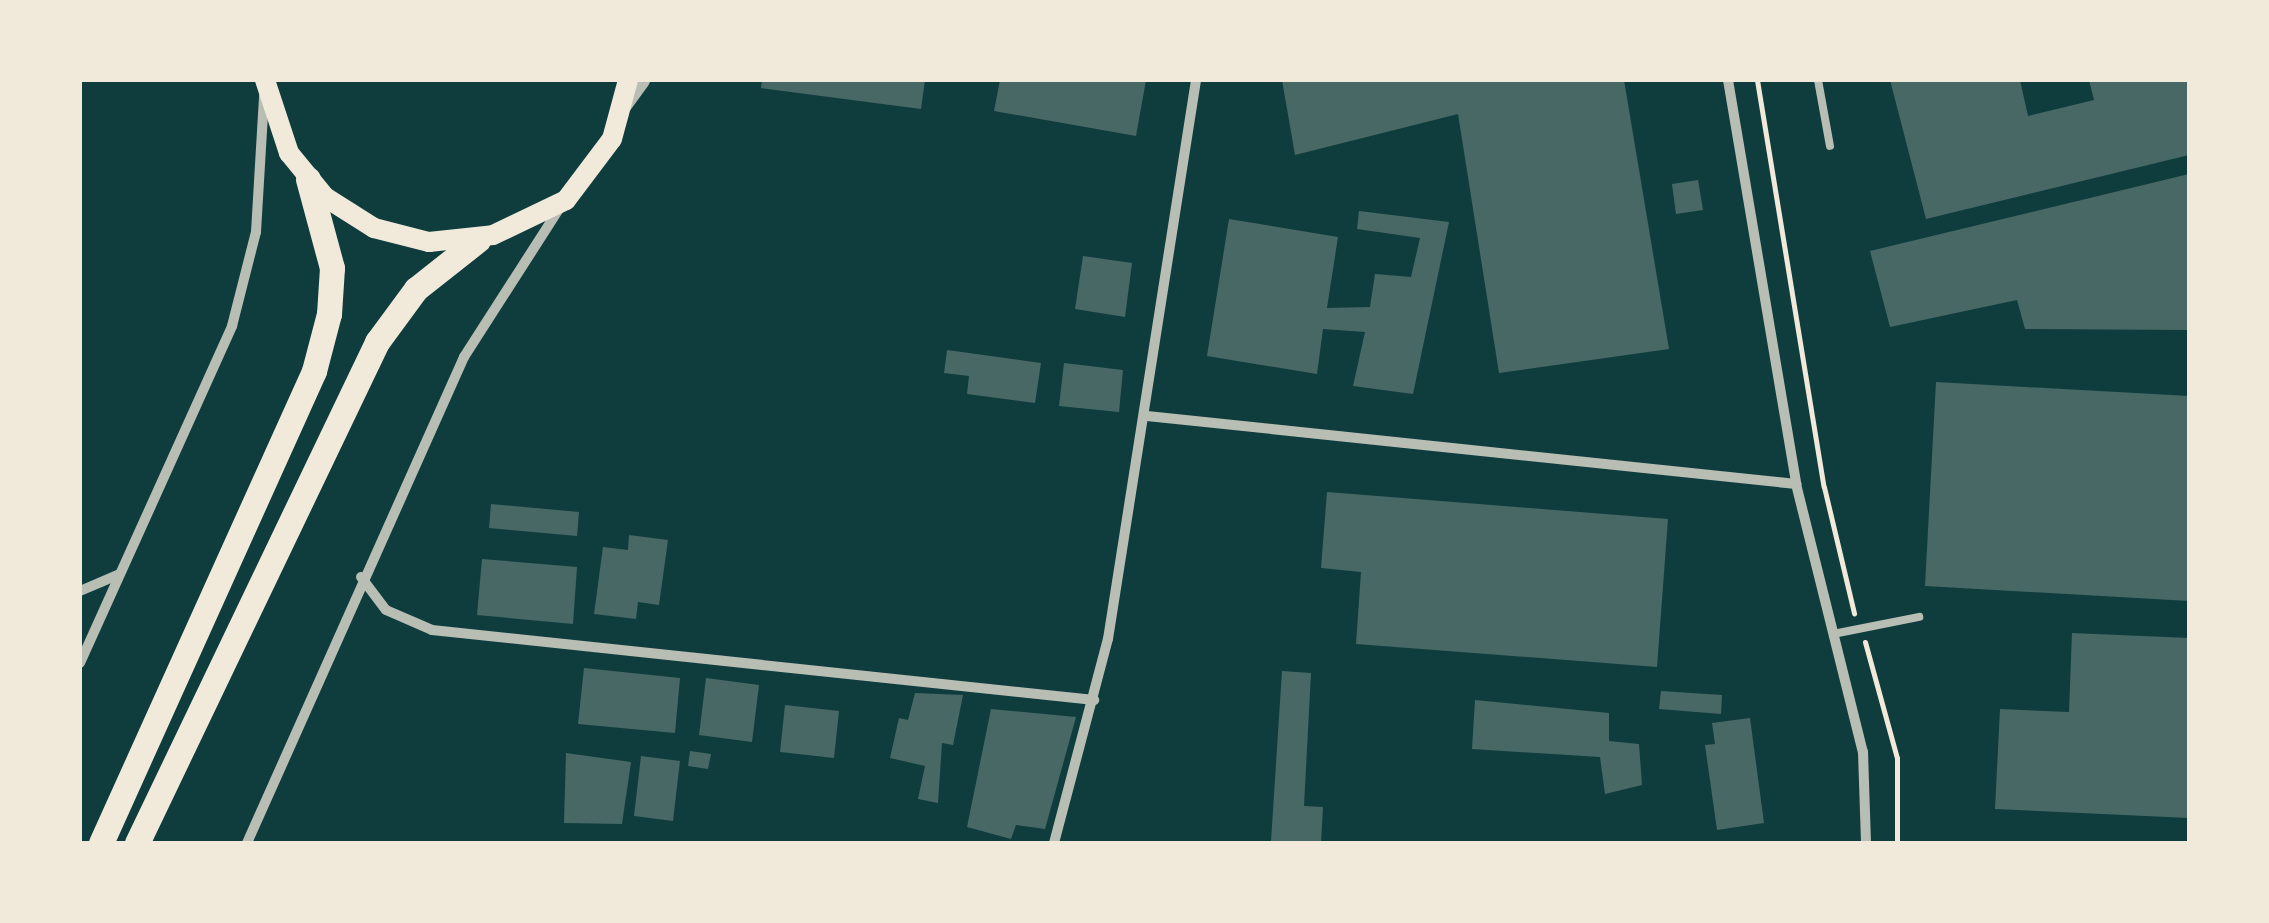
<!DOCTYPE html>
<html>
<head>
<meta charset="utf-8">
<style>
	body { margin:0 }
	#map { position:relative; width:2269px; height:923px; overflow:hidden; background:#0f3d3e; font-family:Montserrat,sans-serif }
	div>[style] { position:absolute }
	.building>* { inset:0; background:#486865 }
	.path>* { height:5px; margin:-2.5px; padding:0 2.5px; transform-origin:2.5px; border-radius:2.5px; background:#f1e9da }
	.service>* { height:8px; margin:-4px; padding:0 4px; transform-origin:4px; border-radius:4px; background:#b8beb3 }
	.minor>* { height:10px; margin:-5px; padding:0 5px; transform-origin:5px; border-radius:5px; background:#b8beb3 }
	.tertiary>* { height:18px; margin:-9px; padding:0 9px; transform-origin:9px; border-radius:9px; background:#b8beb3 }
	.secondary>* { height:20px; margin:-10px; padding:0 10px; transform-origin:10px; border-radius:10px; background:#f1e9da }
	.trunk>* { height:25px; margin:-12.5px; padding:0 12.5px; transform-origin:12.5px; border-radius:12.5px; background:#f1e9da }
	span { translate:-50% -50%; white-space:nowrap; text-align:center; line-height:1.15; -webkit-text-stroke:10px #f1e9da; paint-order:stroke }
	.frame { position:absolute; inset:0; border:82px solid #f1e9da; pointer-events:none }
</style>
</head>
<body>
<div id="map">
	<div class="building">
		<i style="clip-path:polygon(762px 80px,925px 80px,921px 109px,761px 88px)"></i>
		<i style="clip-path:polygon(1000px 80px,1146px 80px,1136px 136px,994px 111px)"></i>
		<i style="clip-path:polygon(1282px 80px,1624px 80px,1669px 349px,1499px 373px,1458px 114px,1295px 155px)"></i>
		<i style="clip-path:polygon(1890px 80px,2020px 80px,2028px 116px,2094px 100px,2089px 80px,2189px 80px,2189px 155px,1926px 219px)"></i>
		<i style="clip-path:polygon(2189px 174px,2189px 330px,2025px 329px,2017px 300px,1890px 327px,1870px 251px)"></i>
		<i style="clip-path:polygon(1698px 180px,1703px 210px,1676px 214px,1672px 184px)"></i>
		<i style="clip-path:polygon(1359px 211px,1449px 222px,1413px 394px,1353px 386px,1365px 332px,1323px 329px,1317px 374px,1207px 356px,1229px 219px,1338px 237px,1327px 308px,1370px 307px,1375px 274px,1411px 277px,1420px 238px,1357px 229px)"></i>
		<i style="clip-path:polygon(1083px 256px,1132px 263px,1125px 317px,1075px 309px)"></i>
		<i style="clip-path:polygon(947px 350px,1041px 363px,1035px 403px,967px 394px,969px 376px,944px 373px)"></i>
		<i style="clip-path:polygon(1064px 363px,1123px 370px,1119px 412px,1059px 406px)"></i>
		<i style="clip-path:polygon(1936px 382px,2189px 396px,2189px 601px,1925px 586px)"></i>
		<i style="clip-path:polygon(1327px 492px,1668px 519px,1657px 667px,1356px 644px,1361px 572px,1321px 568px)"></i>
		<i style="clip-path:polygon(491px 504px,579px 512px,577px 536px,489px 528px)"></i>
		<i style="clip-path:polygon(629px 535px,668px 540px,659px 605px,638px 602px,636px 619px,594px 614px,603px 547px,628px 550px)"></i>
		<i style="clip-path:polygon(482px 559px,577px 567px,573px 624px,477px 615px)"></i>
		<i style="clip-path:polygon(2072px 633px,2189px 638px,2189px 818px,1995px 809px,2000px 709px,2069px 712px)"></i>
		<i style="clip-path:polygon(584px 668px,680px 678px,675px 733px,578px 724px)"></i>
		<i style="clip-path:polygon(1282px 671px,1311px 673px,1304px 806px,1323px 807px,1321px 843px,1271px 841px)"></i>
		<i style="clip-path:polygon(706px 678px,759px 685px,752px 742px,699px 735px)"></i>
		<i style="clip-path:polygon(1661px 691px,1722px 695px,1721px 714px,1659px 709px)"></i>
		<i style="clip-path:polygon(915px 693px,963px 695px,953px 745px,942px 743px,938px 803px,918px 799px,925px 766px,890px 758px,899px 718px,908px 720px)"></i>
		<i style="clip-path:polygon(1475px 700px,1609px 713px,1609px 741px,1639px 744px,1642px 785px,1605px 794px,1600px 757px,1472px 749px)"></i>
		<i style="clip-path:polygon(785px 705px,839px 711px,834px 758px,780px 752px)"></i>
		<i style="clip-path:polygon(991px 709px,1076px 717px,1045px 829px,1016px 825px,1011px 839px,967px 827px)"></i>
		<i style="clip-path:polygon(1750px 718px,1764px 823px,1717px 830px,1705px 745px,1715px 744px,1712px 723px)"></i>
		<i style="clip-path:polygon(690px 751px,711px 754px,708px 769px,688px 766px)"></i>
		<i style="clip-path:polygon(566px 753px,631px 762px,622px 824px,564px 823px)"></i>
		<i style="clip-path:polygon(641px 756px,680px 761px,673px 821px,634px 816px)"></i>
	</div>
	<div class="path">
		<i style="left:1757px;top:80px;width:412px;rotate:80.7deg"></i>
		<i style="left:1824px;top:487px;width:130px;rotate:76.6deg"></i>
		<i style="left:1865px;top:642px;width:120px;rotate:74.6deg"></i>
		<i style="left:1897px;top:758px;width:85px;rotate:90deg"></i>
	</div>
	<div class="service">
		<i style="left:1818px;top:80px;width:67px;rotate:79.7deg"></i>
		<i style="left:1833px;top:634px;width:88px;rotate:-11.2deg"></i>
	</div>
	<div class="minor">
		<i style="left:1728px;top:80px;width:410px;rotate:80.4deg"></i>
		<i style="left:1796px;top:484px;width:276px;rotate:76deg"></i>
		<i style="left:1863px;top:752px;width:91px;rotate:88.1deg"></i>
		<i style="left:1147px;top:416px;width:653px;rotate:5.98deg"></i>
		<i style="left:361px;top:577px;width:41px;rotate:52.9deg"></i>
		<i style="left:386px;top:610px;width:50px;rotate:23.5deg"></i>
		<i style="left:432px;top:630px;width:666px;rotate:6.04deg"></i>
		<i style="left:80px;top:591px;width:43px;rotate:-23deg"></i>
		<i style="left:80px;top:663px;width:370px;rotate:-65.7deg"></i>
		<i style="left:232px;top:326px;width:97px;rotate:-75.7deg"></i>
		<i style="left:256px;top:232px;width:136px;rotate:-86.6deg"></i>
		<i style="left:247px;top:843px;width:532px;rotate:-65.94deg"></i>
		<i style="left:464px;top:357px;width:176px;rotate:-57.3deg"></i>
		<i style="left:1054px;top:843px;width:211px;rotate:-75.2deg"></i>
		<i style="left:1108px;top:639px;width:566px;rotate:-81.05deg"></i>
	</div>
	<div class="tertiary">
		<i style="left:623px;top:105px;width:31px;rotate:-54deg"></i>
	</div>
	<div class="secondary">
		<i style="left:265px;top:80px;width:77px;rotate:71.8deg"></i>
		<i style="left:289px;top:153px;width:57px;rotate:50.7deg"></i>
		<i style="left:325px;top:197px;width:58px;rotate:32.3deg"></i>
		<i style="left:374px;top:228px;width:57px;rotate:14.3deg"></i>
		<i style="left:429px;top:242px;width:64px;rotate:-6.2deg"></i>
		<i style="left:493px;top:235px;width:81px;rotate:-25.6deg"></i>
		<i style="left:566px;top:200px;width:76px;rotate:-53deg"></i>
		<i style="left:612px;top:139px;width:61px;rotate:-74.8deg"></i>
	</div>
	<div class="trunk">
		<i style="left:101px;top:843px;width:518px;rotate:-65.71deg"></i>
		<i style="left:314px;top:371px;width:59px;rotate:-75.3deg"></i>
		<i style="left:329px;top:314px;width:46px;rotate:-86.3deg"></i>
		<i style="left:332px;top:268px;width:92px;rotate:-105.1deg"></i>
		<i style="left:137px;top:843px;width:556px;rotate:-64.4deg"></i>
		<i style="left:377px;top:342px;width:66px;rotate:-53.7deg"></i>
		<i style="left:416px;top:289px;width:79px;rotate:-38.3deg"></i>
	</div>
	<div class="frame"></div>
</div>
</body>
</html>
